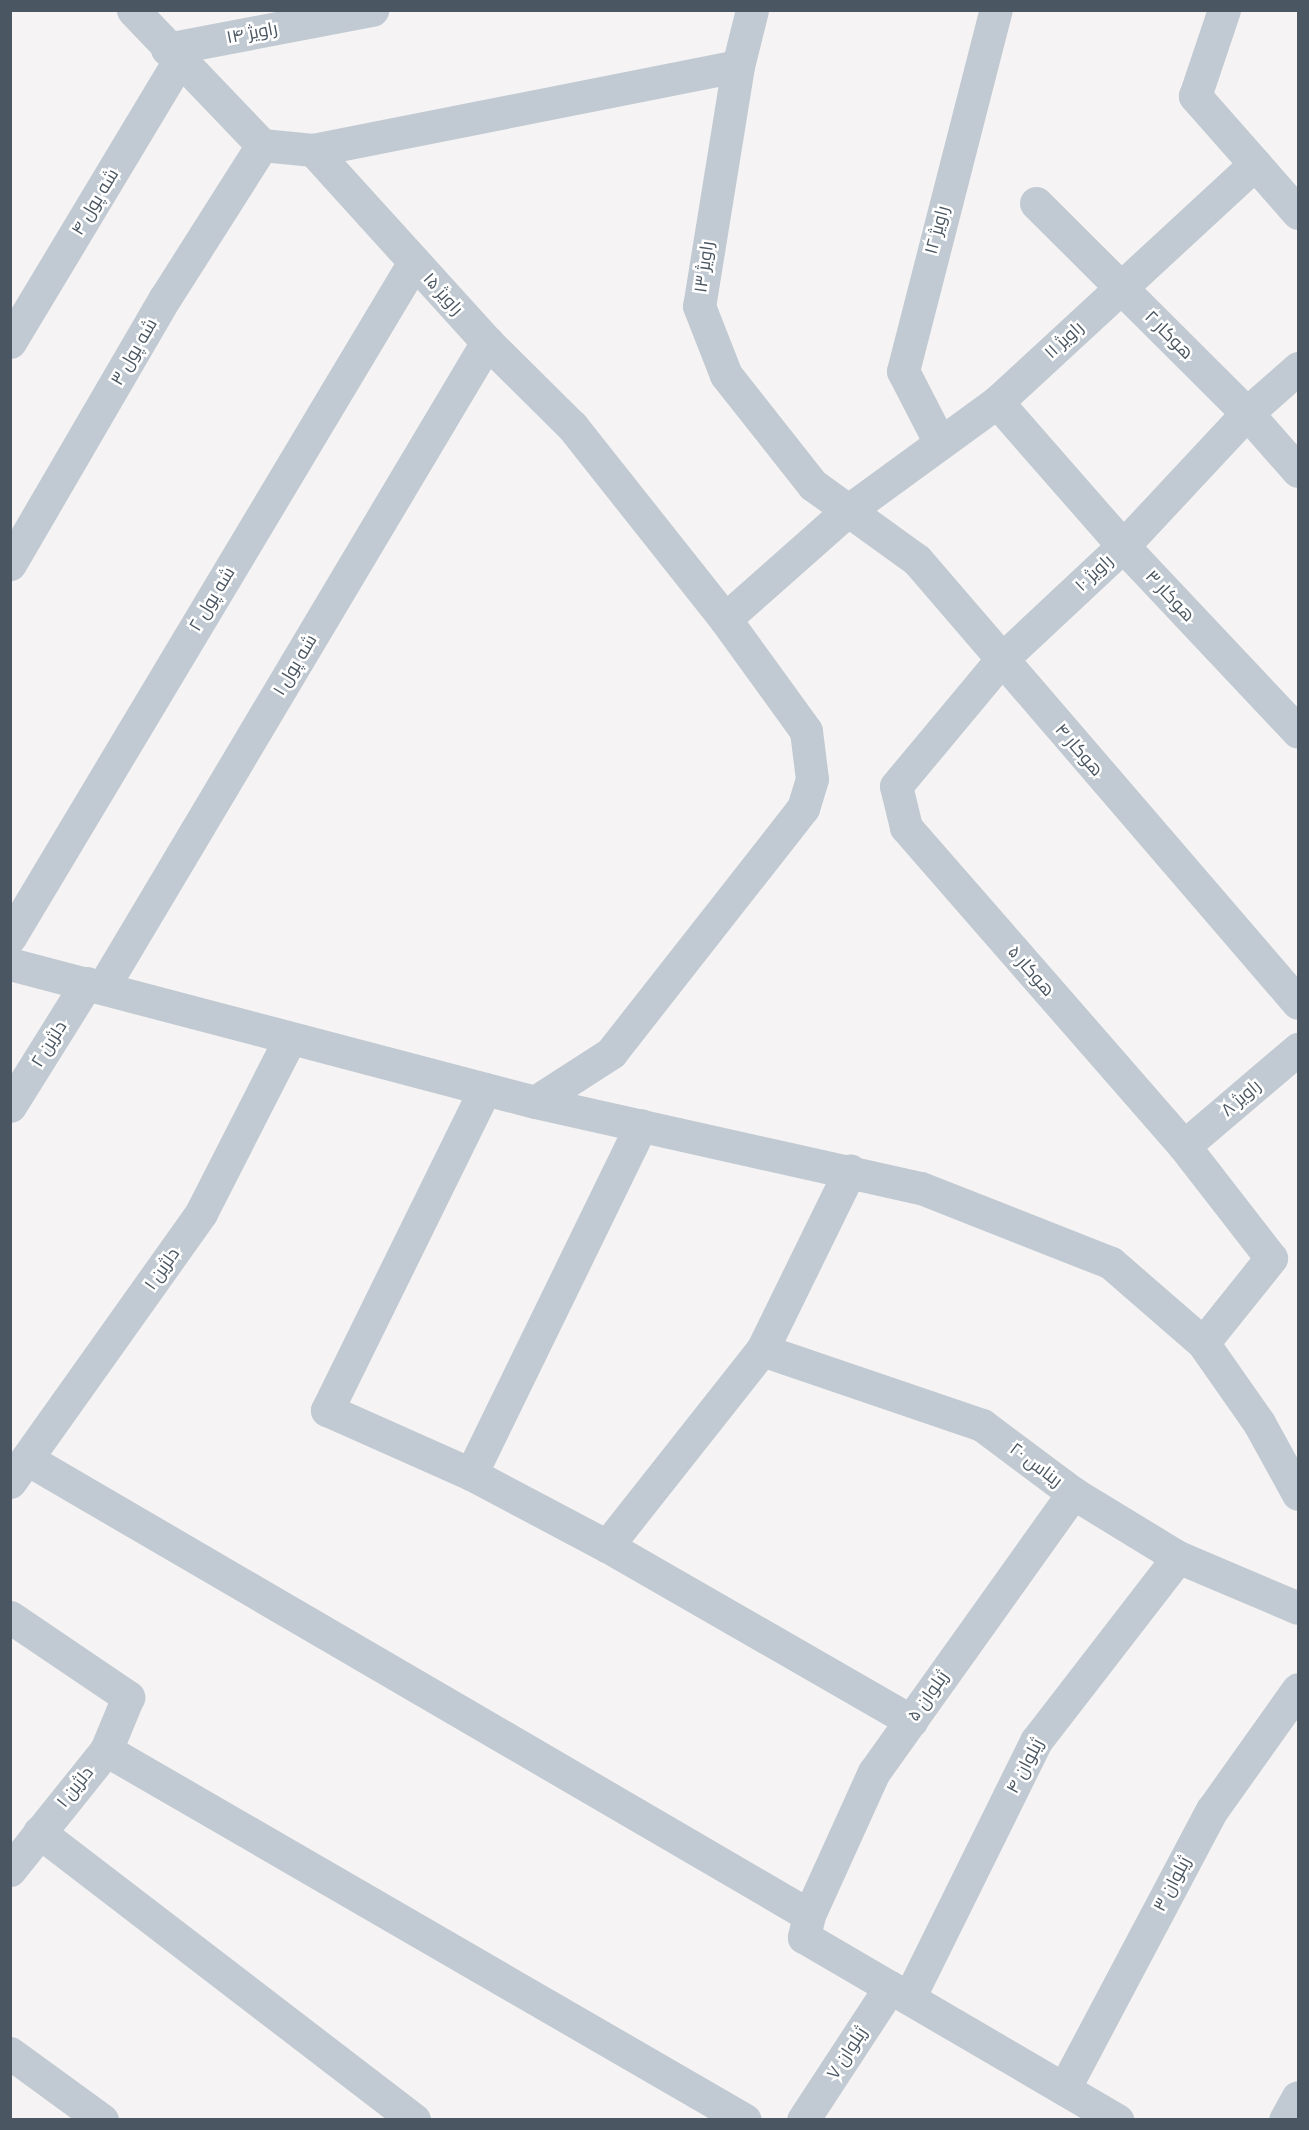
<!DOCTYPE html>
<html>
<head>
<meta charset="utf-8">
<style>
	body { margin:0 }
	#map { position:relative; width:1309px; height:2130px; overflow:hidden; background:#f5f3f3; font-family:Raleway,Cairo,sans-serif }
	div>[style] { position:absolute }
	.minor>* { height:33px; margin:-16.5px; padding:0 16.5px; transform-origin:16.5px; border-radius:16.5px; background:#c1cad2 }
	span { translate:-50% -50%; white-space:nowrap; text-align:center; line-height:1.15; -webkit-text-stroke:5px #fff; paint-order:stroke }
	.street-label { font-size:18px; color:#4a5661 }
	.frame { position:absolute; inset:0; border:12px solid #4a5661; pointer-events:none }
</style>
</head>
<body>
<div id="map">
	<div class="minor">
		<i style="left:133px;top:10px;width:187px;rotate:46.3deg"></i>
		<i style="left:262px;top:145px;width:51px;rotate:5.6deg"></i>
		<i style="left:313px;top:150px;width:259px;rotate:47.8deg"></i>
		<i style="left:487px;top:342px;width:120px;rotate:44.7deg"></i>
		<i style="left:572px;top:426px;width:246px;rotate:51.6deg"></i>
		<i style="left:725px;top:619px;width:138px;rotate:54.1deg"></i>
		<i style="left:806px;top:731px;width:48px;rotate:82.9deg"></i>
		<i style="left:812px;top:779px;width:30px;rotate:107deg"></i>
		<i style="left:803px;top:808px;width:311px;rotate:128.1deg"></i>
		<i style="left:611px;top:1053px;width:90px;rotate:147.2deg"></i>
		<i style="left:752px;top:10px;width:58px;rotate:104deg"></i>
		<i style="left:738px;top:66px;width:243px;rotate:99.2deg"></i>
		<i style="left:699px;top:306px;width:74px;rotate:68.6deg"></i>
		<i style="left:726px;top:375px;width:140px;rotate:51.7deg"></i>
		<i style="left:813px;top:485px;width:128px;rotate:35.8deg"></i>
		<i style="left:917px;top:560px;width:584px;rotate:49.3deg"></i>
		<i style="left:167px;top:49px;width:209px;rotate:-10.8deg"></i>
		<i style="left:313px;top:150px;width:433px;rotate:-11.2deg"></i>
		<i style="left:1255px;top:164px;width:65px;rotate:48.7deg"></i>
		<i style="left:1036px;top:203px;width:298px;rotate:44.9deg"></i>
		<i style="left:1247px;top:413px;width:77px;rotate:48.7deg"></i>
		<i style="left:10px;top:342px;width:328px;rotate:-59deg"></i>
		<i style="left:997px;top:402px;width:191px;rotate:48.8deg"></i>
		<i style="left:1123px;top:546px;width:255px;rotate:46.7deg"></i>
		<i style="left:940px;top:443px;width:81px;rotate:-117.2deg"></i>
		<i style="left:903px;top:371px;width:373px;rotate:-75.6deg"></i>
		<i style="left:10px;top:564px;width:308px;rotate:-59.8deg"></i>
		<i style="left:165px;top:298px;width:181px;rotate:-57.6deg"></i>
		<i style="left:725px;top:619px;width:162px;rotate:-41.5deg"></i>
		<i style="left:846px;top:512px;width:187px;rotate:-36.1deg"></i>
		<i style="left:997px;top:402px;width:351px;rotate:-42.7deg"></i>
		<i style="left:1255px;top:164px;width:91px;rotate:-131.4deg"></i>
		<i style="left:1195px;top:96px;width:91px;rotate:-71.4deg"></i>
		<i style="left:10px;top:937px;width:787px;rotate:-59.1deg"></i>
		<i style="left:10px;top:964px;width:543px;rotate:14.73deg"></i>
		<i style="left:535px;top:1102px;width:395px;rotate:12.6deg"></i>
		<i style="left:921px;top:1188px;width:204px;rotate:21.5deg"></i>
		<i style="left:1111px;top:1263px;width:122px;rotate:41deg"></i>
		<i style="left:1203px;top:1343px;width:98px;rotate:55deg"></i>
		<i style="left:1259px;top:1423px;width:81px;rotate:61.2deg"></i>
		<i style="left:103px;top:987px;width:751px;rotate:-59.23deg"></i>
		<i style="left:485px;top:1089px;width:358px;rotate:116.2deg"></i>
		<i style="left:327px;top:1410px;width:158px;rotate:24deg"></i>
		<i style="left:471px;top:1474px;width:154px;rotate:27.9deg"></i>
		<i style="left:607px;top:1546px;width:351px;rotate:29.9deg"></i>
		<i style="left:10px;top:1106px;width:145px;rotate:-58deg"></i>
		<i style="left:1184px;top:1146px;width:150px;rotate:-40.4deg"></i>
		<i style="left:1203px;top:1343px;width:109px;rotate:-51.3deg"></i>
		<i style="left:1271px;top:1258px;width:142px;rotate:-127.8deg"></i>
		<i style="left:1184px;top:1146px;width:423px;rotate:-131.1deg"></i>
		<i style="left:906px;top:827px;width:42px;rotate:-103.7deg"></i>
		<i style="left:896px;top:786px;width:164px;rotate:-50.2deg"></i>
		<i style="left:1001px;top:660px;width:167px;rotate:-43.1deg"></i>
		<i style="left:1123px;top:546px;width:182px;rotate:-47deg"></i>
		<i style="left:1247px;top:413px;width:68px;rotate:-41.4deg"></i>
		<i style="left:762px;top:1350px;width:232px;rotate:18.8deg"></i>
		<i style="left:982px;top:1425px;width:114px;rotate:36.8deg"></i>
		<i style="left:1073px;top:1493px;width:123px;rotate:31.4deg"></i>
		<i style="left:1178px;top:1557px;width:130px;rotate:23deg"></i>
		<i style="left:27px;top:1459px;width:905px;rotate:30.25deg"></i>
		<i style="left:809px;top:1915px;width:23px;rotate:103deg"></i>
		<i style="left:804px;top:1937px;width:363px;rotate:30.3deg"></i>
		<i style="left:471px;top:1474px;width:388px;rotate:-64deg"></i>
		<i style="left:10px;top:1482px;width:330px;rotate:-54.6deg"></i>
		<i style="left:201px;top:1213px;width:194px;rotate:-63deg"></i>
		<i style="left:607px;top:1546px;width:250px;rotate:-51.7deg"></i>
		<i style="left:762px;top:1350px;width:200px;rotate:-63.9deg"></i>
		<i style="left:10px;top:1617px;width:143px;rotate:34.1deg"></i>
		<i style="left:128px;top:1697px;width:57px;rotate:112.5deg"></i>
		<i style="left:106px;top:1750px;width:154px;rotate:128.7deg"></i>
		<i style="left:106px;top:1750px;width:738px;rotate:30.07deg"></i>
		<i style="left:39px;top:1832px;width:473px;rotate:37.5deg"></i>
		<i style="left:809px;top:1915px;width:157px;rotate:-65.6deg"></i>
		<i style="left:874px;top:1772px;width:343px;rotate:-54.5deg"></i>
		<i style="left:909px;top:1998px;width:287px;rotate:-63.7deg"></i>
		<i style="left:1036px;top:1741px;width:232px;rotate:-52.3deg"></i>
		<i style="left:10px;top:2053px;width:114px;rotate:36.1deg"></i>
		<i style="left:1064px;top:2089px;width:316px;rotate:-62.1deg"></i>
		<i style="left:1212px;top:1810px;width:148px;rotate:-54.6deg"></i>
		<i style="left:803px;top:2120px;width:159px;rotate:-56.8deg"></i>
		<i style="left:1285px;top:2120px;width:26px;rotate:-61deg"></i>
	</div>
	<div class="street-label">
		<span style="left:252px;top:33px;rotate:-11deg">راویژ ۱۴</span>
		<span style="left:95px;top:202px;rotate:-59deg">شه پول ۴</span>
		<span style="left:937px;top:230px;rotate:-75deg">راویژ ۱۲</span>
		<span style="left:704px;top:267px;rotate:-82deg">راویژ ۱۳</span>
		<span style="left:443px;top:294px;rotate:48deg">راویژ ۱۵</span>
		<span style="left:1169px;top:335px;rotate:45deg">هوکار ۲</span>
		<span style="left:1064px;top:340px;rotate:-43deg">راویژ ۱۱</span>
		<span style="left:134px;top:352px;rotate:-60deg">شه پول ۳</span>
		<span style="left:1094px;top:573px;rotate:-43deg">راویژ ۱۰</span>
		<span style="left:1170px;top:596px;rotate:47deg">هوکار ۳</span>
		<span style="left:212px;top:599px;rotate:-59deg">شه پول ۲</span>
		<span style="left:295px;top:665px;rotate:-59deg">شه پول ۱</span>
		<span style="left:1079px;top:750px;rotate:49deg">هوکار ۴</span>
		<span style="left:1031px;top:971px;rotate:49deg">هوکار ۵</span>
		<span style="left:49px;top:1044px;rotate:-58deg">دلژین ۲</span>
		<span style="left:1241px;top:1098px;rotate:-41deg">راویژ ۸</span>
		<span style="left:162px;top:1269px;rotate:-55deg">دلژین ۱</span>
		<span style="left:1036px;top:1465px;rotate:37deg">ریناس ۲۰</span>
		<span style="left:928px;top:1696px;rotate:-55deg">ژیلوان ۵</span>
		<span style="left:1025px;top:1766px;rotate:-62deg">ژیلوان ۴</span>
		<span style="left:75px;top:1787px;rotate:-51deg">دلژین ۱</span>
		<span style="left:1172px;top:1884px;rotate:-62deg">ژیلوان ۳</span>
		<span style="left:847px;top:2053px;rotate:-57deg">ژیلوان ۷</span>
	</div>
	<div class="frame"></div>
</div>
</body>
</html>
